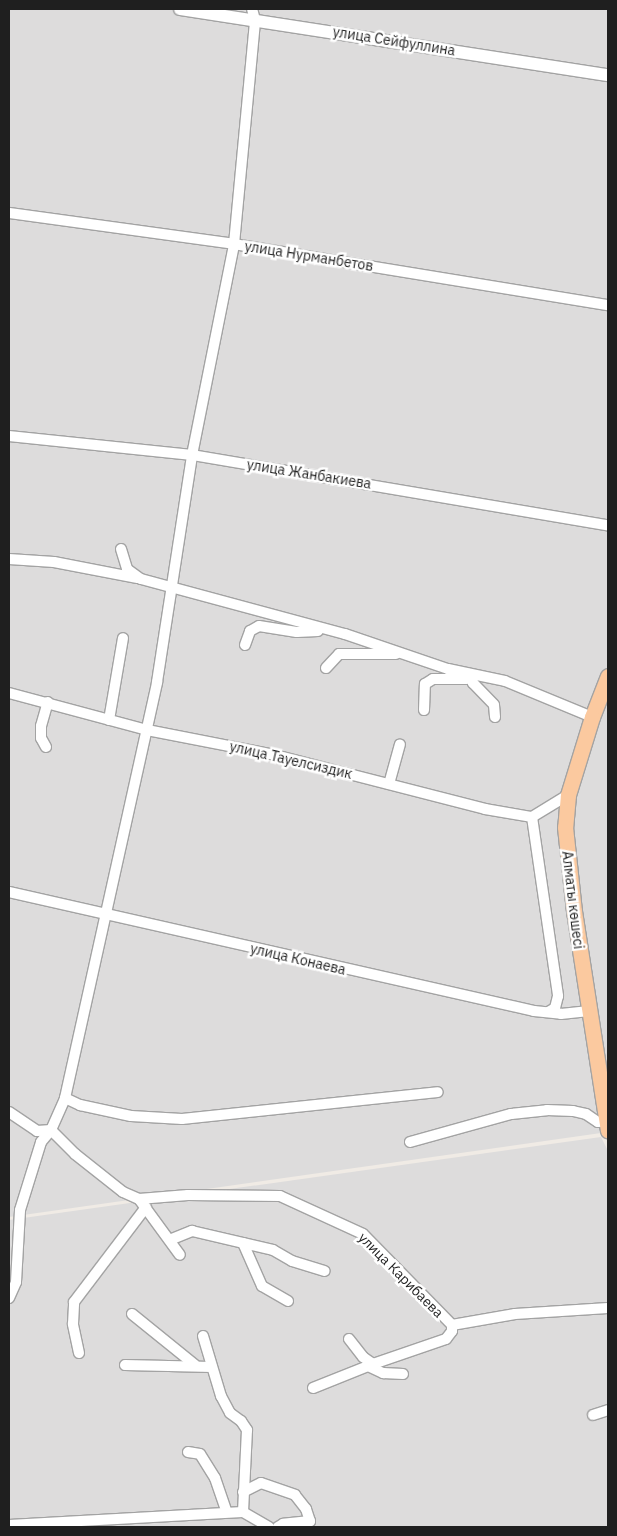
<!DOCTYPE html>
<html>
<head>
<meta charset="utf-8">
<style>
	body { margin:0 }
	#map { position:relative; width:617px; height:1536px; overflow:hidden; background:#f0ebe5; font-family:"IBM Plex Sans",sans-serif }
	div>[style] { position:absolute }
	.residential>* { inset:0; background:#dddcdc }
	.roads { filter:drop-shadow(1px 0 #a3a3a3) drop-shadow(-1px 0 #a3a3a3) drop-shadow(0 1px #a3a3a3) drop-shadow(0 -1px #a3a3a3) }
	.minor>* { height:10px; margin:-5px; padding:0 5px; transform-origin:5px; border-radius:5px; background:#fff }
	.tertiary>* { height:12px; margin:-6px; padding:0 6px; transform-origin:6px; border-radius:6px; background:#fff }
	.primary>* { height:15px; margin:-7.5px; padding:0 7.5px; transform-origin:7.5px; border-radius:7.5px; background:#fbc99f }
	span { translate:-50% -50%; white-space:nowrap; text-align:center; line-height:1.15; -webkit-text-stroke:5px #fff; paint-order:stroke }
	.street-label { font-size:14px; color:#1f1f1f }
	.frame { position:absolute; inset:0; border:10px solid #1f1f1f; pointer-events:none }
</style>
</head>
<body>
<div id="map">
	<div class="residential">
		<i style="clip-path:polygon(9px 9px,608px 9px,608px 1132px,9px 1217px)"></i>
		<i style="clip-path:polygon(601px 1137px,608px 1151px,608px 1527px,9px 1527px,9px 1220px)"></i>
	</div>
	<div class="roads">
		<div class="minor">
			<i style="left:9px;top:213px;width:227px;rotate:7.8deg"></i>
			<i style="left:234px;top:244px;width:379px;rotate:9.3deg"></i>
			<i style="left:9px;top:436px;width:184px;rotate:5.9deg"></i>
			<i style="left:192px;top:455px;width:422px;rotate:9.6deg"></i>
			<i style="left:121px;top:549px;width:21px;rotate:73deg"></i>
			<i style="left:127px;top:569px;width:17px;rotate:36deg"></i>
			<i style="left:141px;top:579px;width:211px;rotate:15.1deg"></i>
			<i style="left:345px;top:634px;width:109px;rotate:18.8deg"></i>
			<i style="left:448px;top:669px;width:58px;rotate:11.9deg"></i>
			<i style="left:505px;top:681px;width:94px;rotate:22.5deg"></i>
			<i style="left:9px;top:559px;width:45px;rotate:3.8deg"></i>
			<i style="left:54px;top:562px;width:85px;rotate:10.9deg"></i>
			<i style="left:245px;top:645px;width:15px;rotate:-70deg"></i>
			<i style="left:250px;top:631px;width:10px;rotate:-29deg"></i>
			<i style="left:259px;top:626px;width:38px;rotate:9deg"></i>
			<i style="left:297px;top:632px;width:21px;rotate:-3deg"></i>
			<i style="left:326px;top:668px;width:19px;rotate:-47deg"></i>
			<i style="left:339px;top:654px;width:57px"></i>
			<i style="left:9px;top:693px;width:143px;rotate:15deg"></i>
			<i style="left:147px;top:730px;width:126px;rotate:11deg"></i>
			<i style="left:271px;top:754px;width:221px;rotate:14.4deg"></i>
			<i style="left:485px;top:809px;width:48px;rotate:9.7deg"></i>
			<i style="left:532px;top:817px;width:42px;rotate:-31.4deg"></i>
			<i style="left:424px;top:710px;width:26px;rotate:-88deg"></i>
			<i style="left:425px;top:684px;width:9px;rotate:-32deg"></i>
			<i style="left:433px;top:679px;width:33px"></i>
			<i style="left:466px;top:679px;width:6px;rotate:-59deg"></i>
			<i style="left:469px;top:674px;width:10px;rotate:66deg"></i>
			<i style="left:473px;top:683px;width:30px;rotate:46deg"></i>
			<i style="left:494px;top:705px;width:12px;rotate:85deg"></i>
			<i style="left:109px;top:720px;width:83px;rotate:-80.3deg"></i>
			<i style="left:46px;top:747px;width:10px;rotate:-119deg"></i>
			<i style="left:41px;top:738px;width:12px;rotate:-90deg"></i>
			<i style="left:41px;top:726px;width:25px;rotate:-74deg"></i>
			<i style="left:389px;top:784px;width:41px;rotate:-74.6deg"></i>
			<i style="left:532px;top:817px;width:181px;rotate:81.7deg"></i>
			<i style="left:558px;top:996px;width:12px;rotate:104deg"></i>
			<i style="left:555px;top:1008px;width:8px;rotate:150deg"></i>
			<i style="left:9px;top:892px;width:538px;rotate:12.77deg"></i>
			<i style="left:534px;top:1011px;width:27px;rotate:6deg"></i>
			<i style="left:561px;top:1014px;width:28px;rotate:-6deg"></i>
			<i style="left:65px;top:1098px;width:17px;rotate:25deg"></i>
			<i style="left:80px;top:1105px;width:52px;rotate:12.2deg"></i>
			<i style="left:131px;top:1116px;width:51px;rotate:3.4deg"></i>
			<i style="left:182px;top:1119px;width:257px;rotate:-6deg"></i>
			<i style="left:9px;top:1112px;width:34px;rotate:34deg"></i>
			<i style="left:37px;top:1131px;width:14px;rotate:-4deg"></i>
			<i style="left:51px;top:1130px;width:34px;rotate:45deg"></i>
			<i style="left:75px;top:1154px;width:61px;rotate:38.4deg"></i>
			<i style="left:123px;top:1192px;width:17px;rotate:24deg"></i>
			<i style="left:139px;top:1199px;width:69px;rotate:53.8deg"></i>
			<i style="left:410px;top:1142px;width:105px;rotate:-15.5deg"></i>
			<i style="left:511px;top:1114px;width:36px;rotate:-6deg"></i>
			<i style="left:547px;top:1110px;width:26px;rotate:2deg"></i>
			<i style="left:573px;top:1111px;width:13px;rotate:13deg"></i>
			<i style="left:586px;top:1114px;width:14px;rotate:34deg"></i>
			<i style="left:598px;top:1122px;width:9px;rotate:-6deg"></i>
			<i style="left:139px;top:1199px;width:49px;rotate:-4.7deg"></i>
			<i style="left:188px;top:1195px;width:92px;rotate:0.6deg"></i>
			<i style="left:280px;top:1196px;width:91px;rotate:24.6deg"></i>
			<i style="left:363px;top:1234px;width:127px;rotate:45.6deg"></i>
			<i style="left:452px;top:1325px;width:64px;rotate:-9.9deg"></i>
			<i style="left:515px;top:1314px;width:93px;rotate:-3.7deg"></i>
			<i style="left:172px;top:1239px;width:22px;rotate:-22deg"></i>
			<i style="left:192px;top:1231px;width:83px;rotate:13.2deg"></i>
			<i style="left:273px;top:1250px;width:22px;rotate:30deg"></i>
			<i style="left:292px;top:1261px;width:34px;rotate:17deg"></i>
			<i style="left:243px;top:1243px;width:47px;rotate:66.2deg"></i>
			<i style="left:262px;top:1286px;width:30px;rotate:30deg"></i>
			<i style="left:9px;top:1298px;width:17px;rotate:-66deg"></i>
			<i style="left:16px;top:1282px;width:72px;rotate:-86.8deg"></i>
			<i style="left:20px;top:1210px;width:71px;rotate:-72.8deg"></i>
			<i style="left:41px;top:1142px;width:16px;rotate:-50deg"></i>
			<i style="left:51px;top:1130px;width:35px;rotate:-66deg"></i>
			<i style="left:65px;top:1098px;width:426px;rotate:-77.5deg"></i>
			<i style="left:157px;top:682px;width:230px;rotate:-81.2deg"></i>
			<i style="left:192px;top:455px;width:215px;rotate:-78.7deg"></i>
			<i style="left:234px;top:244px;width:225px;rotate:-84.6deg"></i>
			<i style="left:255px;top:20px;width:11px;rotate:-105deg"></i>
			<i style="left:132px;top:1314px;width:81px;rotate:39deg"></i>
			<i style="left:203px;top:1336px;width:63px;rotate:73.3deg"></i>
			<i style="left:221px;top:1396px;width:19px;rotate:62deg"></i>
			<i style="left:230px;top:1413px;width:14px;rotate:36deg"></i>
			<i style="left:241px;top:1421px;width:11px;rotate:56deg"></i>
			<i style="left:247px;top:1430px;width:82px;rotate:92.8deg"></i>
			<i style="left:349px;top:1339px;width:23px;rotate:52deg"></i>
			<i style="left:363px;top:1357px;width:12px;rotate:35deg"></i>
			<i style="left:373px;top:1364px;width:77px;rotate:-18.9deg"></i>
			<i style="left:446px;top:1339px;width:10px;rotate:-53deg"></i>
			<i style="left:452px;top:1331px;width:6px;rotate:-90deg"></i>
			<i style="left:79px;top:1353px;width:30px;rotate:-102deg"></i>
			<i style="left:73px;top:1324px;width:22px;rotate:-87deg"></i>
			<i style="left:74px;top:1302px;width:119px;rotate:-52.8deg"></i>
			<i style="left:125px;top:1365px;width:87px;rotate:1.3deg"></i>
			<i style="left:368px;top:1366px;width:17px;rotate:25deg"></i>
			<i style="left:383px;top:1373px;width:20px;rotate:3deg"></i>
			<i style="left:313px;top:1388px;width:65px;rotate:-21.8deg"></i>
			<i style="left:593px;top:1415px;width:16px;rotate:-18deg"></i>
			<i style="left:188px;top:1452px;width:12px;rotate:9deg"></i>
			<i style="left:200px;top:1454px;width:28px;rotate:58deg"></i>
			<i style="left:215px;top:1478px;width:36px;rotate:71deg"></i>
			<i style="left:243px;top:1492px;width:20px;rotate:-27deg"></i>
			<i style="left:261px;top:1483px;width:36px;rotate:19deg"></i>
			<i style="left:295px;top:1495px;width:18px;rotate:52deg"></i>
			<i style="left:306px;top:1509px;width:13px;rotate:72deg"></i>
			<i style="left:310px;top:1521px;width:27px;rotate:174deg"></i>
			<i style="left:283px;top:1524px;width:6px;rotate:149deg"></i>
			<i style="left:9px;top:1525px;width:234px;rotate:-3.2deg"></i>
			<i style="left:243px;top:1512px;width:30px;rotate:30deg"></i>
		</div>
		<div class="tertiary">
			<i style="left:180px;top:9px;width:433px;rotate:8.8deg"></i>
		</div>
		<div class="primary">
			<i style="left:608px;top:676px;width:44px;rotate:111.3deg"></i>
			<i style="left:592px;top:717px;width:82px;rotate:107.1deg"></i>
			<i style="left:568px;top:795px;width:32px;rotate:95deg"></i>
			<i style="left:565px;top:827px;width:84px;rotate:83.9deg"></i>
			<i style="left:574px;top:911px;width:222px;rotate:81.2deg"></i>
		</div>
	</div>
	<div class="street-label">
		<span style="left:394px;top:41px;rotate:9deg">улица Сейфуллина</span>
		<span style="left:309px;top:256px;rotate:9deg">улица Нурманбетов</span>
		<span style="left:309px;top:474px;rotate:9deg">улица Жанбакиева</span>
		<span style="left:291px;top:760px;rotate:13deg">улица Тауелсиздик</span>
		<span style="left:573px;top:900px;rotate:83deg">Алматы көшесі</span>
		<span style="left:298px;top:959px;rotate:13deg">улица Конаева</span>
		<span style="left:401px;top:1275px;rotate:45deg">улица Карибаева</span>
	</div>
	<div class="frame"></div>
</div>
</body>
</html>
